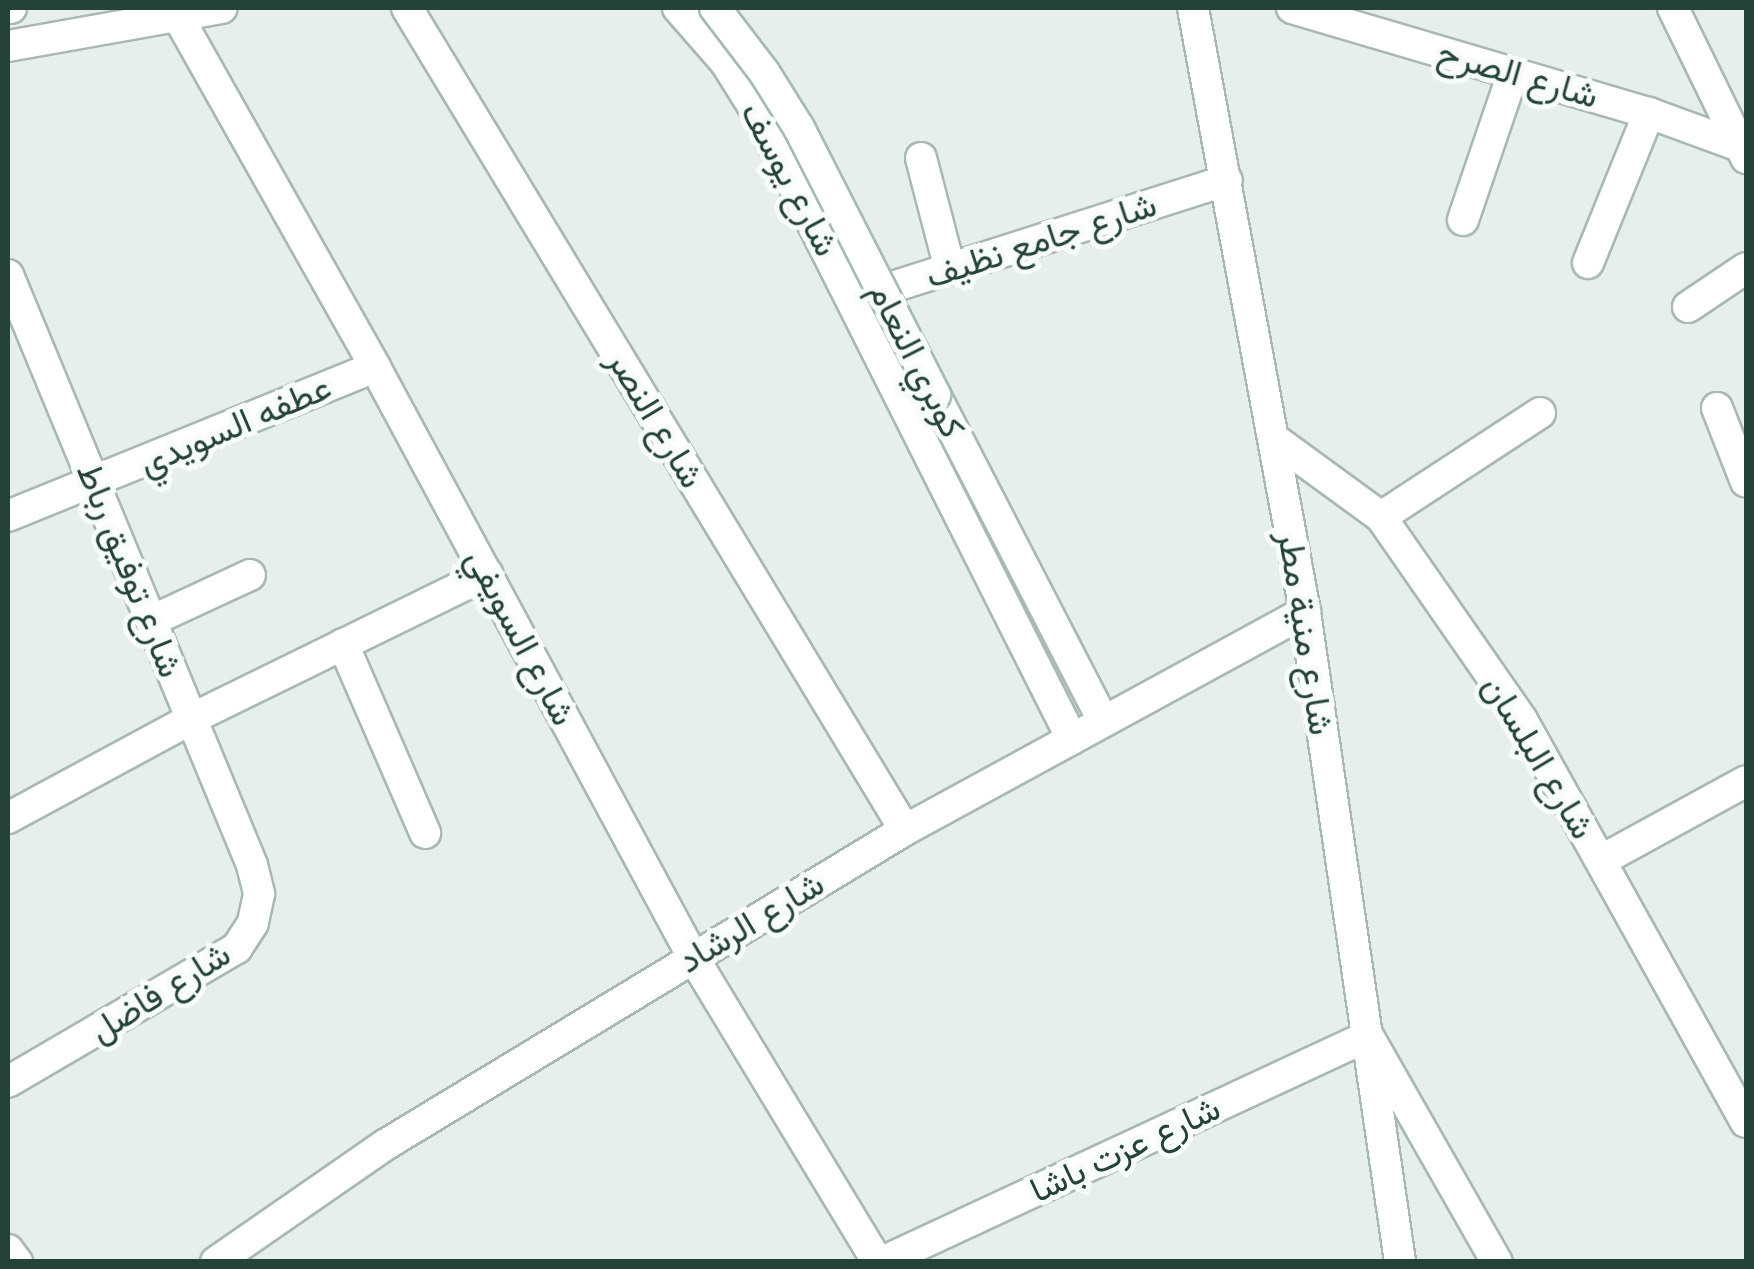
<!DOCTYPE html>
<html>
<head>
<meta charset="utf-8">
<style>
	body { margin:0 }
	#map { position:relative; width:1754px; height:1269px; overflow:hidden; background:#e6efeb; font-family:Montserrat,Vazirmatn,sans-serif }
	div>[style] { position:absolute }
	.roads { filter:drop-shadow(2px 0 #a8b8b2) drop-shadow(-2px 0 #a8b8b2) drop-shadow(0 2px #a8b8b2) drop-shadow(0 -2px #a8b8b2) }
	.street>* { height:30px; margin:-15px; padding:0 15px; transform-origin:15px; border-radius:15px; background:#fff }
	.secondary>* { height:30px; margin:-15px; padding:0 15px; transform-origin:15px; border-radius:15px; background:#fff }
	.bridges { filter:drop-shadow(2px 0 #a4bbb3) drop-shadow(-2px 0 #a4bbb3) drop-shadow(0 2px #a4bbb3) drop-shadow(0 -2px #a4bbb3) }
	.secondary-bridge>* { height:30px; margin:-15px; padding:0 15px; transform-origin:15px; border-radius:15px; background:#fff }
	span { translate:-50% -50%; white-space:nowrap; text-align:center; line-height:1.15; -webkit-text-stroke:10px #f7fbf9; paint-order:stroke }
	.street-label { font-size:35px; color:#24423a }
	.frame { position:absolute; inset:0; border:10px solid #24423a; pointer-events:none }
</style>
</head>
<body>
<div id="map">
	<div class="roads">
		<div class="street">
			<i style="left:173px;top:8px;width:412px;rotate:60.6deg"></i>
			<i style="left:375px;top:367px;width:670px;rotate:61.68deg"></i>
			<i style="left:693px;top:957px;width:357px;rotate:58.8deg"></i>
			<i style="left:407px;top:8px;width:961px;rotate:58.79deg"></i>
			<i style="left:678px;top:8px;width:73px;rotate:48.9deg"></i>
			<i style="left:726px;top:63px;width:57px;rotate:58deg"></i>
			<i style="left:756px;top:111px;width:703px;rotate:63.29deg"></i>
			<i style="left:1193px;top:8px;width:614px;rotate:79.49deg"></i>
			<i style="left:1305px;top:612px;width:657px;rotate:81.68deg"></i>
			<i style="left:1292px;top:8px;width:372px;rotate:16.4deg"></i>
			<i style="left:1649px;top:113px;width:99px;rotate:20.1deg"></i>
			<i style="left:1673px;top:8px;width:167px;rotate:64deg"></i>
			<i style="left:921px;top:158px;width:115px;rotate:75.4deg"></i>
			<i style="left:1463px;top:220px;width:155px;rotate:-71.2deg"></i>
			<i style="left:1588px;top:263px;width:162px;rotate:-67.9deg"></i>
			<i style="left:8px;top:275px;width:638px;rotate:67.53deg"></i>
			<i style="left:252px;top:865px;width:30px;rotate:76deg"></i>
			<i style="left:259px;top:894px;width:30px;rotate:102deg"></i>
			<i style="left:253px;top:923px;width:30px;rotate:123deg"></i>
			<i style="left:237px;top:948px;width:265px;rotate:149.7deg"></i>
			<i style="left:858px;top:298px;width:387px;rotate:-17.7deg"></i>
			<i style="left:1688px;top:307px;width:70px;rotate:-33.9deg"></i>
			<i style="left:1717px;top:408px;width:79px;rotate:68.6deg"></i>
			<i style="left:1274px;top:439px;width:132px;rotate:36.1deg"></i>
			<i style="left:1381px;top:517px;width:247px;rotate:55.2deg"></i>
			<i style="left:1522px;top:720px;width:460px;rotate:60.9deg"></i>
			<i style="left:8px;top:516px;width:396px;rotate:-22.1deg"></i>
			<i style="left:1381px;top:517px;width:190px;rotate:-33.2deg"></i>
			<i style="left:151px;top:621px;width:109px;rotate:-24.9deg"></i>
			<i style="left:343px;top:644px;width:206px;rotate:66.5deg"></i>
			<i style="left:8px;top:818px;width:208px;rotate:-28.4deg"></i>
			<i style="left:191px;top:719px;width:330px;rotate:-26.1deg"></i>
			<i style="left:1602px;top:860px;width:164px;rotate:-28.7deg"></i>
			<i style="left:8px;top:1250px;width:15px;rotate:53deg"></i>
			<i style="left:216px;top:1262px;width:206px;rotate:-34.7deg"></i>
			<i style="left:385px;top:1145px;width:608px;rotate:-31.21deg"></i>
			<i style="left:905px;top:830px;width:456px;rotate:-28.6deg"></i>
			<i style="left:882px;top:1262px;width:536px;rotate:-24.94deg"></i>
			<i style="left:1368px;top:1036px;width:260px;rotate:60.3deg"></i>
		</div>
		<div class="secondary">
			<i style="left:8px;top:8px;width:3px"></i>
			<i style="left:8px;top:46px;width:217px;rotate:-10.1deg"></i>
			<i style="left:935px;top:395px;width:367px;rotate:62.7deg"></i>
		</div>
	</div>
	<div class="bridges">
		<div class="secondary-bridge">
			<i style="left:715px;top:8px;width:81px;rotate:52.6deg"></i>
			<i style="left:764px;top:72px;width:66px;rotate:58deg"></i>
			<i style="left:799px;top:128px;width:300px;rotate:63deg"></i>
		</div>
	</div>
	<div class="street-label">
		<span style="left:1518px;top:74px;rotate:16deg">شارع الصرح</span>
		<span style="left:790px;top:179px;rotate:62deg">شارع يوسف</span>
		<span style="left:1041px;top:240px;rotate:-18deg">شارع جامع نظيف</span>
		<span style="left:917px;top:360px;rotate:63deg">كوبري النعام</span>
		<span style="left:656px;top:419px;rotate:59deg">شارع النصر</span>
		<span style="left:235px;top:425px;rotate:-23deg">عطفه السويدي</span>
		<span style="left:130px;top:570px;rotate:68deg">شارع توفيق رباط</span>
		<span style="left:1306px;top:633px;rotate:81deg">شارع منية مطر</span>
		<span style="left:521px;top:637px;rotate:62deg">شارع السويفي</span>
		<span style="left:1539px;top:757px;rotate:59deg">شارع البلسان</span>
		<span style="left:751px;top:922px;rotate:-31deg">شارع الرشاد</span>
		<span style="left:160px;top:992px;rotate:-32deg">شارع فاضل</span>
		<span style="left:1125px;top:1149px;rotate:-25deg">شارع عزت باشا</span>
	</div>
	<div class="frame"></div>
</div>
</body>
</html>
